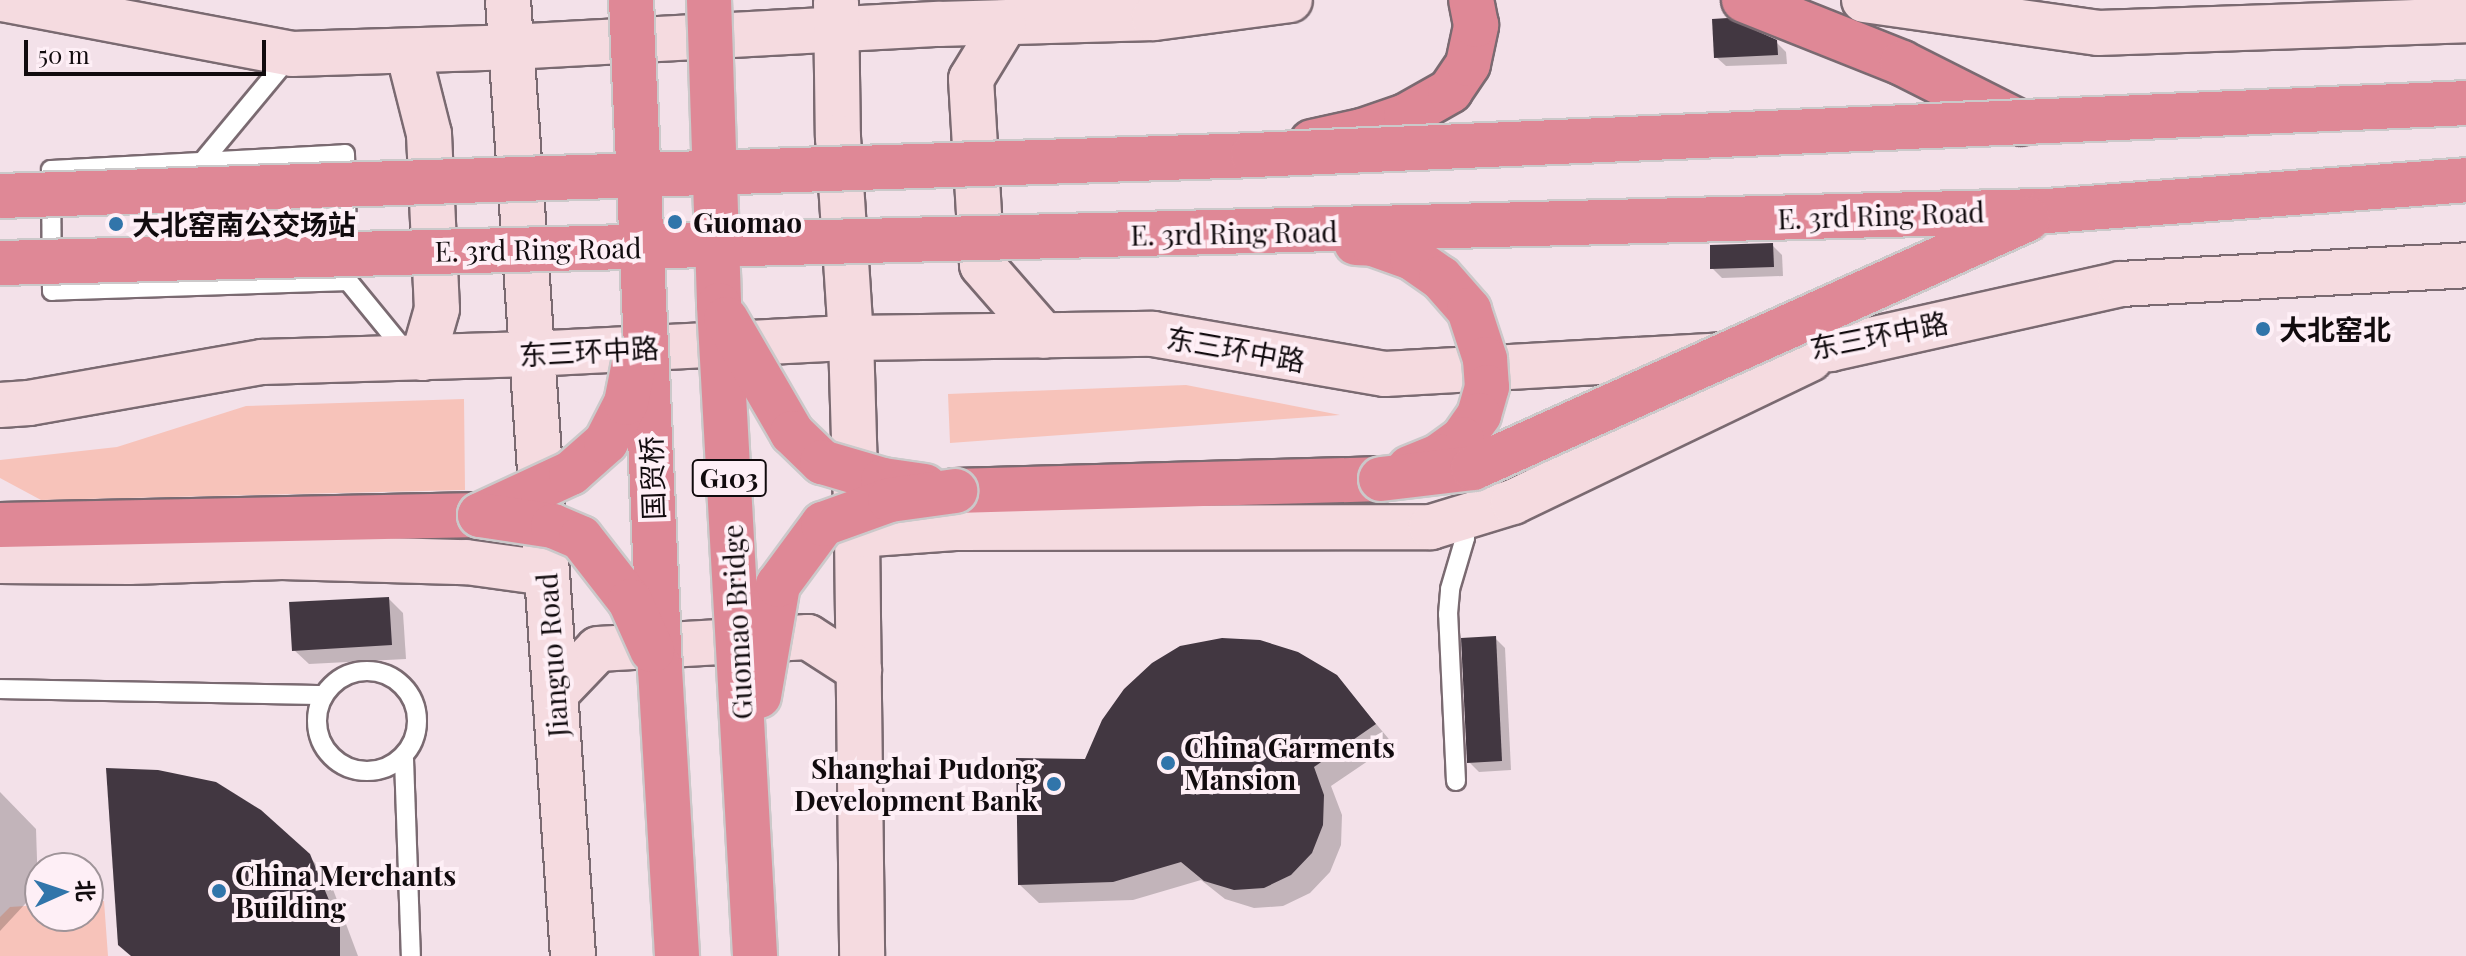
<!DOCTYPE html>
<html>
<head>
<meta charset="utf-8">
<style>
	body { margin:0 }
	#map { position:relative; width:2466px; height:956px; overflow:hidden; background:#f3e1e9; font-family:"Playfair Display","Noto Sans SC",serif }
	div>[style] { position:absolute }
	.green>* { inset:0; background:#f7c3ba }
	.shadow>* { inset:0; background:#0003 }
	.building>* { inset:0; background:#423741 }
	.roads { filter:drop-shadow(2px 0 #7a6a71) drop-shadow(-2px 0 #7a6a71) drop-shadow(0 2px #7a6a71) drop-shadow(0 -2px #7a6a71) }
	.lane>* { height:18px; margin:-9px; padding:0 9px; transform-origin:9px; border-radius:9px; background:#fff }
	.lane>.ring { margin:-9px; padding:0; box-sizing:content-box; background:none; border:18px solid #fff; border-radius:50% }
	.secondary>* { height:44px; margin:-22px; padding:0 22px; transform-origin:22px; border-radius:22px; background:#f5dbe0 }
	.highway>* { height:44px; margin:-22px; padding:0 22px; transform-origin:22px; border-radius:22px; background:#df8896 }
	.bridges { filter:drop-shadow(2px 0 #cbc9ca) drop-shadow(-2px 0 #cbc9ca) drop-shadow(0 2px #cbc9ca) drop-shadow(0 -2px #cbc9ca) }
	.highway-bridge>* { height:44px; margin:-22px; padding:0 22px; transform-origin:22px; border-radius:22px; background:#df8896 }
	.dots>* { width:22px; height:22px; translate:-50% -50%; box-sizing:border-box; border:4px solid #feeff6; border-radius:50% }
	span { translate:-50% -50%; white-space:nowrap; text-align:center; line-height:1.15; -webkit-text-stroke:8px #feeff6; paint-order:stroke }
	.shield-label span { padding:2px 6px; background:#feeff6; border:2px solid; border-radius:6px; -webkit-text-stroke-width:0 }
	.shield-label { font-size:26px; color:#110b0e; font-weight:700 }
	.street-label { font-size:28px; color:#110b0e }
	.poi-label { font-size:28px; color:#110b0e; font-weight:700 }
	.left { translate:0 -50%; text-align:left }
	.right { translate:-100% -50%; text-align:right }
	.north { position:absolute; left:24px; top:852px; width:80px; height:80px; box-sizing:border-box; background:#feeff6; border:2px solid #9f9499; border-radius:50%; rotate:87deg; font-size:22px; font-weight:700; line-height:32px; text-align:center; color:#110b0e }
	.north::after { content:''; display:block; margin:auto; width:28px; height:36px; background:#3175aa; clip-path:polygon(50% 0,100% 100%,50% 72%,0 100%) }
	.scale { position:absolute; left:24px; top:40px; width:242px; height:36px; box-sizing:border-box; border:4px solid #110b0e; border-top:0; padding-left:10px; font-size:24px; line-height:28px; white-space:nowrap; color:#110b0e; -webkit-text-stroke:6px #feeff6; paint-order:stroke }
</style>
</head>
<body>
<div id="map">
	<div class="green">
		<i style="clip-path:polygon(1186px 385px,1340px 415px,950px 443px,948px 394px)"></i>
		<i style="clip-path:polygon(464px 399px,465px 490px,41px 500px,0 478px,0 460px,117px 447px,246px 406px)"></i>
		<i style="clip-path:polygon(104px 901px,108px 956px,0 956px,0 917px,10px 907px,40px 905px,40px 916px,88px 916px,88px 902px)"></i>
	</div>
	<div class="shadow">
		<i style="clip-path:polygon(1776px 42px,1786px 52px,1787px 64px,1726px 66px,1716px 57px)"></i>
		<i style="clip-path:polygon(1772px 245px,1782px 255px,1783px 276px,1722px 278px,1712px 268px)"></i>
		<i style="clip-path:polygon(389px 599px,403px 613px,406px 659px,309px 664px,294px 650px)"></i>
		<i style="clip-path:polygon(1495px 638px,1505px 648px,1511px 770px,1479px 772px,1469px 762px)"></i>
		<i style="clip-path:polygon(1336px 676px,1393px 744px,1331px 786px,1342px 815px,1341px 845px,1330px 872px,1310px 893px,1283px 906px,1254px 908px,1225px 899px,1201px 880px,1133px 900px,1039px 903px,1020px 885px,1087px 761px)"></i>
		<i style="clip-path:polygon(0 792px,36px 829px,38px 890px,0 931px)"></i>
		<i style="clip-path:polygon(308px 856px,328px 876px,358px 956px,132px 956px)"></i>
	</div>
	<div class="building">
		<i style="clip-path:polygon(1728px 18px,1777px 40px,1778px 55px,1714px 58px,1712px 19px)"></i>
		<i style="clip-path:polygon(1773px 243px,1774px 267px,1710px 269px,1710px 245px)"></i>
		<i style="clip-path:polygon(389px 597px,392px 645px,292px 651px,289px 602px)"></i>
		<i style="clip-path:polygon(1496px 636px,1502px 761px,1467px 763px,1461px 638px)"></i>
		<i style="clip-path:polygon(1222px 638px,1260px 640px,1298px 652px,1337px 675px,1376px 724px,1314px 767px,1324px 795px,1323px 825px,1312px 853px,1291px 875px,1264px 888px,1234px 890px,1204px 881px,1181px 862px,1113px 882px,1018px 885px,1016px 758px,1085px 759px,1102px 720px,1124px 689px,1152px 663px,1180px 646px)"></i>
		<i style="clip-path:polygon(106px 768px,158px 770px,216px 782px,261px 810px,310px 854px,340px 927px,340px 956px,131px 956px,118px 945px)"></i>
	</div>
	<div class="roads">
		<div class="lane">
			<i style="left:202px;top:162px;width:138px;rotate:-50.3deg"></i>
			<i style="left:348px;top:281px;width:296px;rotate:178.1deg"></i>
			<i style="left:52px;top:291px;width:121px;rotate:-90.5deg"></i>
			<i style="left:51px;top:170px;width:294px;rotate:-3.1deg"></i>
			<i style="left:345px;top:154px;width:127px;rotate:88.6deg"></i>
			<i style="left:348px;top:281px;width:93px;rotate:50.7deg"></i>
			<i class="ring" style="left:317px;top:671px;width:82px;height:82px"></i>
			<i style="left:0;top:689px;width:322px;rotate:1.1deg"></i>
			<i style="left:404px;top:759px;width:197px;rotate:88deg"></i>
			<i style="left:1456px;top:781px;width:167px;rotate:-92.7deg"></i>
			<i style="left:1448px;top:614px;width:25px;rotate:-85deg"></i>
			<i style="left:1450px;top:589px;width:53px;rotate:-73.6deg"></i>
			<i style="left:1465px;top:538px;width:20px;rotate:-99deg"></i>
		</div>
		<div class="secondary">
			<i style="left:7px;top:0;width:290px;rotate:10.7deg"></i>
			<i style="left:292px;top:54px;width:219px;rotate:-1.8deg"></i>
			<i style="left:511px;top:47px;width:429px;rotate:-3.1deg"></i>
			<i style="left:939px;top:24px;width:215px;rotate:-1.6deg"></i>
			<i style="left:1154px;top:18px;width:137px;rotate:-7.5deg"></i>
			<i style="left:508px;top:0;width:958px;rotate:86.11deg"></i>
			<i style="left:1864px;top:0;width:236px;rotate:8deg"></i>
			<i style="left:2098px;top:33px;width:368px;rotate:-2deg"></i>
			<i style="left:836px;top:2px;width:135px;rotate:89.2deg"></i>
			<i style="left:838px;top:137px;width:201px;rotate:86.3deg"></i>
			<i style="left:851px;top:338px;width:197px;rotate:88.3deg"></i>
			<i style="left:857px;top:535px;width:421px;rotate:89.3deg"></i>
			<i style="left:1004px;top:25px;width:63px;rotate:121.4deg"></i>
			<i style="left:971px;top:79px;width:186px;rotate:86.6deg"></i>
			<i style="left:982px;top:265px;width:94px;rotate:48.9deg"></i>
			<i style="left:408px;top:51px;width:86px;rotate:75.8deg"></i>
			<i style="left:429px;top:134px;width:175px;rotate:87.4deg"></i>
			<i style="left:437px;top:309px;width:51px;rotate:105.9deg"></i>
			<i style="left:0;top:405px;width:29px;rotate:-4deg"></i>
			<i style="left:29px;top:403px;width:237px;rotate:-10deg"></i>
			<i style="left:262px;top:362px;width:268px;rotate:-1.7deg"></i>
			<i style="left:530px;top:354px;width:321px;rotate:-2.9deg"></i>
			<i style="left:851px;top:338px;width:302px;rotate:-0.8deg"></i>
			<i style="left:1153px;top:334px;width:235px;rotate:9.8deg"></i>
			<i style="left:1385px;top:374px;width:446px;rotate:-3.2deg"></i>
			<i style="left:1830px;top:349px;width:297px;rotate:-12.6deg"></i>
			<i style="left:2120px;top:284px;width:347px;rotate:-3.1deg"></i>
			<i style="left:857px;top:535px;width:98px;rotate:-4.1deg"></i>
			<i style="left:955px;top:528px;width:476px;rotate:-0.1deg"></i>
			<i style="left:1431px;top:527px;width:86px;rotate:-17deg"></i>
			<i style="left:1513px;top:502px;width:330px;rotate:-25.7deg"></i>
			<i style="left:0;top:561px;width:129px;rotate:0.4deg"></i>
			<i style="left:129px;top:562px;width:153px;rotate:-1.9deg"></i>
			<i style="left:282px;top:557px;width:184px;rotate:1.6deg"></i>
			<i style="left:466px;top:562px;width:81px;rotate:7.8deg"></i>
			<i style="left:555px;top:694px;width:62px;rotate:-46.3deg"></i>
			<i style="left:598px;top:649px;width:210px;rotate:-3.3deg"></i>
			<i style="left:808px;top:637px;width:61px;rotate:32.9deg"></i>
		</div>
		<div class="highway">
			<i style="left:1744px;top:0;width:170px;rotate:21.7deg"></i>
			<i style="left:1902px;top:63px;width:133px;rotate:26.8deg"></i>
			<i style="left:1312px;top:142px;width:51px;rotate:-12.4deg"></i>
			<i style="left:1362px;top:131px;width:46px;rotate:-18.8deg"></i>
			<i style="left:1406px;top:116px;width:51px;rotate:-29.6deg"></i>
			<i style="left:1450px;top:91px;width:32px;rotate:-56deg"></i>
			<i style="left:1468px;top:64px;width:40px;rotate:-78deg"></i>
			<i style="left:1476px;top:25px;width:25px;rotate:-101deg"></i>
			<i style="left:955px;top:491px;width:426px;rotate:-1.6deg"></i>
			<i style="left:0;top:525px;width:480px;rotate:-1.2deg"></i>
		</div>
	</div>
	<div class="bridges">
		<div class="highway-bridge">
			<i style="left:631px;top:0;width:670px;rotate:87.52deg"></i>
			<i style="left:660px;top:669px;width:288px;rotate:86.6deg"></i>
			<i style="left:709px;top:0;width:305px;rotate:88.1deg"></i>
			<i style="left:719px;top:305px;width:652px;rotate:86.83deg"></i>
			<i style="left:0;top:196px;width:1254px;rotate:-1.87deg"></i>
			<i style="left:1253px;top:155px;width:1214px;rotate:-2.45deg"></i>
			<i style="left:1356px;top:243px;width:17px;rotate:3deg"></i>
			<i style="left:1373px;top:244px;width:41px;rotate:19.7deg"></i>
			<i style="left:1412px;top:258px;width:35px;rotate:35deg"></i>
			<i style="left:1441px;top:278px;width:43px;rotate:48.8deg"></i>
			<i style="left:1469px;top:310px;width:52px;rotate:71.9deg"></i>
			<i style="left:1485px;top:359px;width:28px;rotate:86deg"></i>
			<i style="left:1487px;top:387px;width:29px;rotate:106deg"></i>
			<i style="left:1479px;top:415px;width:29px;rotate:125deg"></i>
			<i style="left:1462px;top:439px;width:29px;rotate:144deg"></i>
			<i style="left:1439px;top:456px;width:32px;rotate:158deg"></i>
			<i style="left:0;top:263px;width:2048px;rotate:-1.46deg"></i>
			<i style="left:2047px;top:211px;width:420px;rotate:-4.2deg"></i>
			<i style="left:726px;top:319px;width:132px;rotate:59.9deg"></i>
			<i style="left:792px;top:433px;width:42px;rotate:44deg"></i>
			<i style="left:822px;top:462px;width:64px;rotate:16.4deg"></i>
			<i style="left:883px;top:480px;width:42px;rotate:8.1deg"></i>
			<i style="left:1381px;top:479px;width:93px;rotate:-6.8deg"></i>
			<i style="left:1473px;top:468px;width:608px;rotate:-24.16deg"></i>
			<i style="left:480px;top:515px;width:100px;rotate:-24.8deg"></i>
			<i style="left:571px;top:473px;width:47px;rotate:-41.5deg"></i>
			<i style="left:606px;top:442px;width:44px;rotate:-62.9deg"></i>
			<i style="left:626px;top:403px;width:41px;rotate:-78.7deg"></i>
			<i style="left:480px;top:515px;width:74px;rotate:8.6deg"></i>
			<i style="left:553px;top:526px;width:30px;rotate:23deg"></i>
			<i style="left:581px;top:538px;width:80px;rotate:52.1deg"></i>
			<i style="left:630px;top:601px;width:54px;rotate:65.8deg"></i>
			<i style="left:759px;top:696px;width:113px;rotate:-80.3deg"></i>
			<i style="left:778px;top:585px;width:76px;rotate:-53.6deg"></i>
			<i style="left:823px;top:524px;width:71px;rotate:-19.7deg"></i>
			<i style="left:890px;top:500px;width:66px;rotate:-7.9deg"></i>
		</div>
	</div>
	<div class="dots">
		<i style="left:675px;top:222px;background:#3175aa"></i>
		<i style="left:116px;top:224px;background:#3175aa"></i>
		<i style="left:2263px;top:329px;background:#3175aa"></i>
		<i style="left:1168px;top:763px;background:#3175aa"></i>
		<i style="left:1054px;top:784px;background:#3175aa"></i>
		<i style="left:219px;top:891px;background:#3175aa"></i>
	</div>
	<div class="shield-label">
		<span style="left:729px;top:478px">G103</span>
	</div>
	<div class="street-label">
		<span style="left:1881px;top:215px;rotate:-2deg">E. 3rd Ring Road</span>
		<span style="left:1234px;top:233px;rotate:-1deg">E. 3rd Ring Road</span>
		<span style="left:538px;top:249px;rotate:-1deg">E. 3rd Ring Road</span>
		<span style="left:1879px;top:335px;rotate:-11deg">东三环中路</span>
		<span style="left:1236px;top:349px;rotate:10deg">东三环中路</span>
		<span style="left:589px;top:351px;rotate:-3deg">东三环中路</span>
		<span style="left:652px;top:478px;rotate:-92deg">国贸桥</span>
		<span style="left:737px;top:622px;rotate:-93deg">Guomao Bridge</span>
		<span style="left:552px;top:655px;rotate:-94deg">Jianguo Road</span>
	</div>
	<div class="poi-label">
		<span class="left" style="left:693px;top:222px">Guomao</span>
		<span class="left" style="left:132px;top:224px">大北窑南公交场站</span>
		<span class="left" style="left:2279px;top:329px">大北窑北</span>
		<span class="left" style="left:1184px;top:763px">China Garments<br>Mansion</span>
		<span class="right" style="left:1038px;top:784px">Shanghai Pudong<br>Development Bank</span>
		<span class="left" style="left:235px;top:891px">China Merchants<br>Building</span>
	</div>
	<div class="north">北</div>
	<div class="scale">50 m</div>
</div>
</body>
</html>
